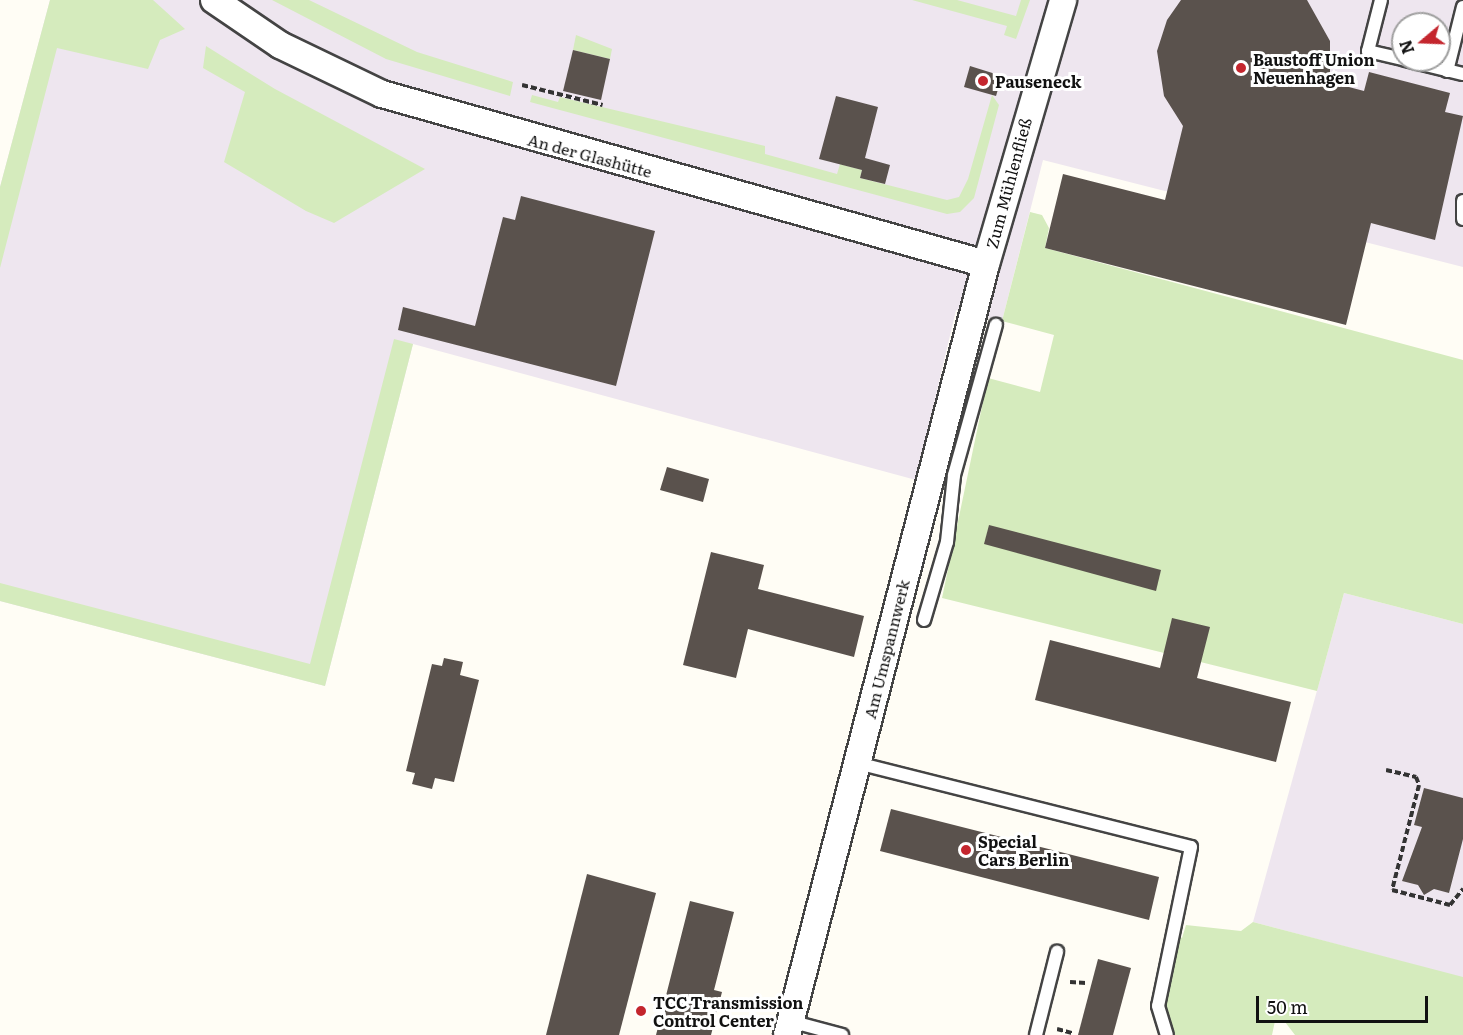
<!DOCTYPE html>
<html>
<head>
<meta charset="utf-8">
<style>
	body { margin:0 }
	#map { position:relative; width:1463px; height:1035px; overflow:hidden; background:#fffdf5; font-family:Literata,serif }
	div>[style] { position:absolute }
	.industrial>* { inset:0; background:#eee6ef }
	.green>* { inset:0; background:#d5ebbd }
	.building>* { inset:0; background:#5a524d }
	.path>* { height:4px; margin-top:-2px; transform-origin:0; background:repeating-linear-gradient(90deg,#333 0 6px,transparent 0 9px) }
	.roads { filter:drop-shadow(2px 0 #444) drop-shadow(-2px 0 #444) drop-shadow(0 2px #444) drop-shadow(0 -2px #444) }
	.lane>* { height:12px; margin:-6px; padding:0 6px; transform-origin:6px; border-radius:6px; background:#fff }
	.street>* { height:26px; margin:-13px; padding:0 13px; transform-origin:13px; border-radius:13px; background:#fff }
	.dots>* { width:16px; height:16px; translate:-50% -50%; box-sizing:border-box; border:3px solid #fff; border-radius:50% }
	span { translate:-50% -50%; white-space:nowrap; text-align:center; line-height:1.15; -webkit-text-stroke:6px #fff; paint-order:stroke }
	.poi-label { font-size:16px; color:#111; font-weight:700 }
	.left { translate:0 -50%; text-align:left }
	.street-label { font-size:16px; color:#111 }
	.north { position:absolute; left:1391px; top:12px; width:60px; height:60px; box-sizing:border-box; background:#fff; border:2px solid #a0a0a0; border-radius:50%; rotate:251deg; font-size:16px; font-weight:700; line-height:24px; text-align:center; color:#111 }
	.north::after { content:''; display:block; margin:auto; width:21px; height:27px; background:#c4262e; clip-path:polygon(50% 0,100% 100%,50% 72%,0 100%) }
	.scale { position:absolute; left:1256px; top:996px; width:172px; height:27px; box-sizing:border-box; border:3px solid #111; border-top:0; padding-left:8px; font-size:18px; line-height:21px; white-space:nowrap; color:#111; -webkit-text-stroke:4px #fff; paint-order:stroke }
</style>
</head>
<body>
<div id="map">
	<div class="industrial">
		<i style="clip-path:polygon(evenodd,50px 0,1463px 0,1463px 267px,1043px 160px,1002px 321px,956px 310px,916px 480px,413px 344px,325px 686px,0 601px,0 187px,50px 0,1403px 24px,1439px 24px,1439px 60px,1403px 60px,1403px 24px)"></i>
		<i style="clip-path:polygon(1344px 593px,1463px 624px,1463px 978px,1253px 922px)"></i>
	</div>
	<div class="green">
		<i style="clip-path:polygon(50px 0,153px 0,185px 29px,160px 40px,148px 69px,57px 48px,0 268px,0 187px)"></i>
		<i style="clip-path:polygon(272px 0,309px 0,417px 52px,513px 82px,510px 96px,386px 59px)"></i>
		<i style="clip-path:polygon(912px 0,957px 0,1016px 16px,1021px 0,1030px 0,1016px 39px,1004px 35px,1007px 26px)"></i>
		<i style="clip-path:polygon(576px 35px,612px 49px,610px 59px,573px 50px)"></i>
		<i style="clip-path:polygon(206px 46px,275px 89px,425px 169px,334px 223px,306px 211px,224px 162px,245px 92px,203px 68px)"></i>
		<i style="clip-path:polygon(532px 95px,558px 102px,560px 97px,765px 146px,765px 154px,837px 174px,840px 164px,862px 170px,860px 178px,947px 200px,959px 197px,968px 179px,992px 95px,999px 105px,974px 198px,960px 212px,947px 214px,530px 102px)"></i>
		<i style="clip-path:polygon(1030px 212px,1042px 215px,1049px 228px,1045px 248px,1463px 360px,1463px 624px,1344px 593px,1317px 691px,942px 598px,988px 378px,1040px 392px,1054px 335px,1002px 321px)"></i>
		<i style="clip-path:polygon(394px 339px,413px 344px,325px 686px,0 601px,0 583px,310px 664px)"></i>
		<i style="clip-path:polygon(1253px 922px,1463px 977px,1463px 1035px,1295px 1035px,1285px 1022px,1275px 1021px,1272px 1035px,1174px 1035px,1165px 1006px,1178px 936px,1182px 938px,1186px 925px,1241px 931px)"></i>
	</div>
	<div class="building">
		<i style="clip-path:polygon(1181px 0,1307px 0,1330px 41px,1330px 82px,1364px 91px,1369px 72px,1450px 93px,1445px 112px,1463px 116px,1435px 240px,1371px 223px,1346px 325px,1045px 248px,1063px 174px,1165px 200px,1183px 126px,1164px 96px,1157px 51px,1167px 20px)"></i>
		<i style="clip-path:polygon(573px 50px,610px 59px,601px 100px,563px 91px)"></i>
		<i style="clip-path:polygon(970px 66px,1002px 76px,996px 96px,964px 87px)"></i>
		<i style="clip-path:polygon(836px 96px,878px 107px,865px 158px,890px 165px,885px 184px,860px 178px,862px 170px,819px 159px)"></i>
		<i style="clip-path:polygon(521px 196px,655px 231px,616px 386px,398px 330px,403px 307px,475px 326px,503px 217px,515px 220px)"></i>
		<i style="clip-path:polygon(667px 467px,709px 479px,703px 502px,660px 490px)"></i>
		<i style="clip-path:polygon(989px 525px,1161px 570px,1156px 591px,984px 544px)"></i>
		<i style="clip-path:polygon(711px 552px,764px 565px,758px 589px,864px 616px,854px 657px,748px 629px,736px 678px,683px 665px)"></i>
		<i style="clip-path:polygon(1172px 618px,1210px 627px,1197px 678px,1291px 702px,1276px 762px,1035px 700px,1050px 640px,1160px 668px)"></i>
		<i style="clip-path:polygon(444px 658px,463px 662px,460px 675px,479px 680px,454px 782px,435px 778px,432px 789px,412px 784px,415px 773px,406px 771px,432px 664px,442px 666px)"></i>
		<i style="clip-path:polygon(1424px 788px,1463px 798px,1463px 839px,1449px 893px,1434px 889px,1424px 895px,1418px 885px,1402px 881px,1422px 827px,1414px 825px)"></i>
		<i style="clip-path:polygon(891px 809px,1159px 877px,1149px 920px,880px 851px)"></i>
		<i style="clip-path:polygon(587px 874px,656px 893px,619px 1035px,546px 1035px)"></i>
		<i style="clip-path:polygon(690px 901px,734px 912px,714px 990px,722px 992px,711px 1035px,656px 1035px)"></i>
		<i style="clip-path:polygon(1098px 959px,1131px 968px,1113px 1035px,1078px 1035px)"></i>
	</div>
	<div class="path">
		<i style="left:522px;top:85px;width:83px;rotate:13.9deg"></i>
		<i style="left:1386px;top:770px;width:31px;rotate:13deg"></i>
		<i style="left:1416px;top:777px;width:9px;rotate:69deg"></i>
		<i style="left:1419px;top:785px;width:108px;rotate:104.4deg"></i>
		<i style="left:1392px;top:890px;width:60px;rotate:14.5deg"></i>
		<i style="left:1450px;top:905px;width:21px;rotate:-51deg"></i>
		<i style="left:1070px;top:982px;width:16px;rotate:4deg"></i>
		<i style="left:1057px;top:1029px;width:16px;rotate:15deg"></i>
	</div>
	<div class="roads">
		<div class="lane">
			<i style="left:1381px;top:0;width:53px;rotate:104.3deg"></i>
			<i style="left:1368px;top:51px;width:36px;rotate:13deg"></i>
			<i style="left:1405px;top:60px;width:60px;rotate:13.6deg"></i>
			<i style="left:1447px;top:71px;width:66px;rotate:-76deg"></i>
			<i style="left:1463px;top:201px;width:18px;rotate:90deg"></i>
			<i style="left:924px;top:620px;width:81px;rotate:-73.6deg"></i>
			<i style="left:947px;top:542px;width:67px;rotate:-84deg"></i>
			<i style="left:954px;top:475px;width:156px;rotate:-74.4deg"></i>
			<i style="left:857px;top:763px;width:344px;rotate:14.1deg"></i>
			<i style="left:1191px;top:847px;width:162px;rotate:101.7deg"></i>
			<i style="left:1158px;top:1006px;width:30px;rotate:73deg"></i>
			<i style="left:790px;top:1021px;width:54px;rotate:15.1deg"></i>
			<i style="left:1036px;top:1035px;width:86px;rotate:-75.8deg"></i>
		</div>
		<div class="street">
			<i style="left:214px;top:0;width:80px;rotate:34.3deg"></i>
			<i style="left:280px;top:45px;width:113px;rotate:25.7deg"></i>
			<i style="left:382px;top:94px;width:627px;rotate:15.72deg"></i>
			<i style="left:787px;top:1035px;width:796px;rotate:-75.53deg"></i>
			<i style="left:986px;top:264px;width:275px;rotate:-73.7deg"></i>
		</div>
	</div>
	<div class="dots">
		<i style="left:1241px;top:68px;background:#c4262e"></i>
		<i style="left:983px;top:81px;background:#c4262e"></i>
		<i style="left:966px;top:850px;background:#c4262e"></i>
		<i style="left:641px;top:1011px;background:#c4262e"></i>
	</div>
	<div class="poi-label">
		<span class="left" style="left:1253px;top:68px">Baustoff Union<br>Neuenhagen</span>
		<span class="left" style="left:995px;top:81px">Pauseneck</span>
		<span class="left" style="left:978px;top:850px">Special<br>Cars Berlin</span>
		<span class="left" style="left:653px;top:1011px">TCC Transmission<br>Control Center</span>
	</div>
	<div class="street-label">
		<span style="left:590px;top:155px;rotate:15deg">An der Glashütte</span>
		<span style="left:1008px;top:183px;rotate:-75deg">Zum Mühlenfließ</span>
		<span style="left:886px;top:649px;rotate:-76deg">Am Umspannwerk</span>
	</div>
	<div class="north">N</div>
	<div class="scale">50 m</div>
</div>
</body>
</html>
